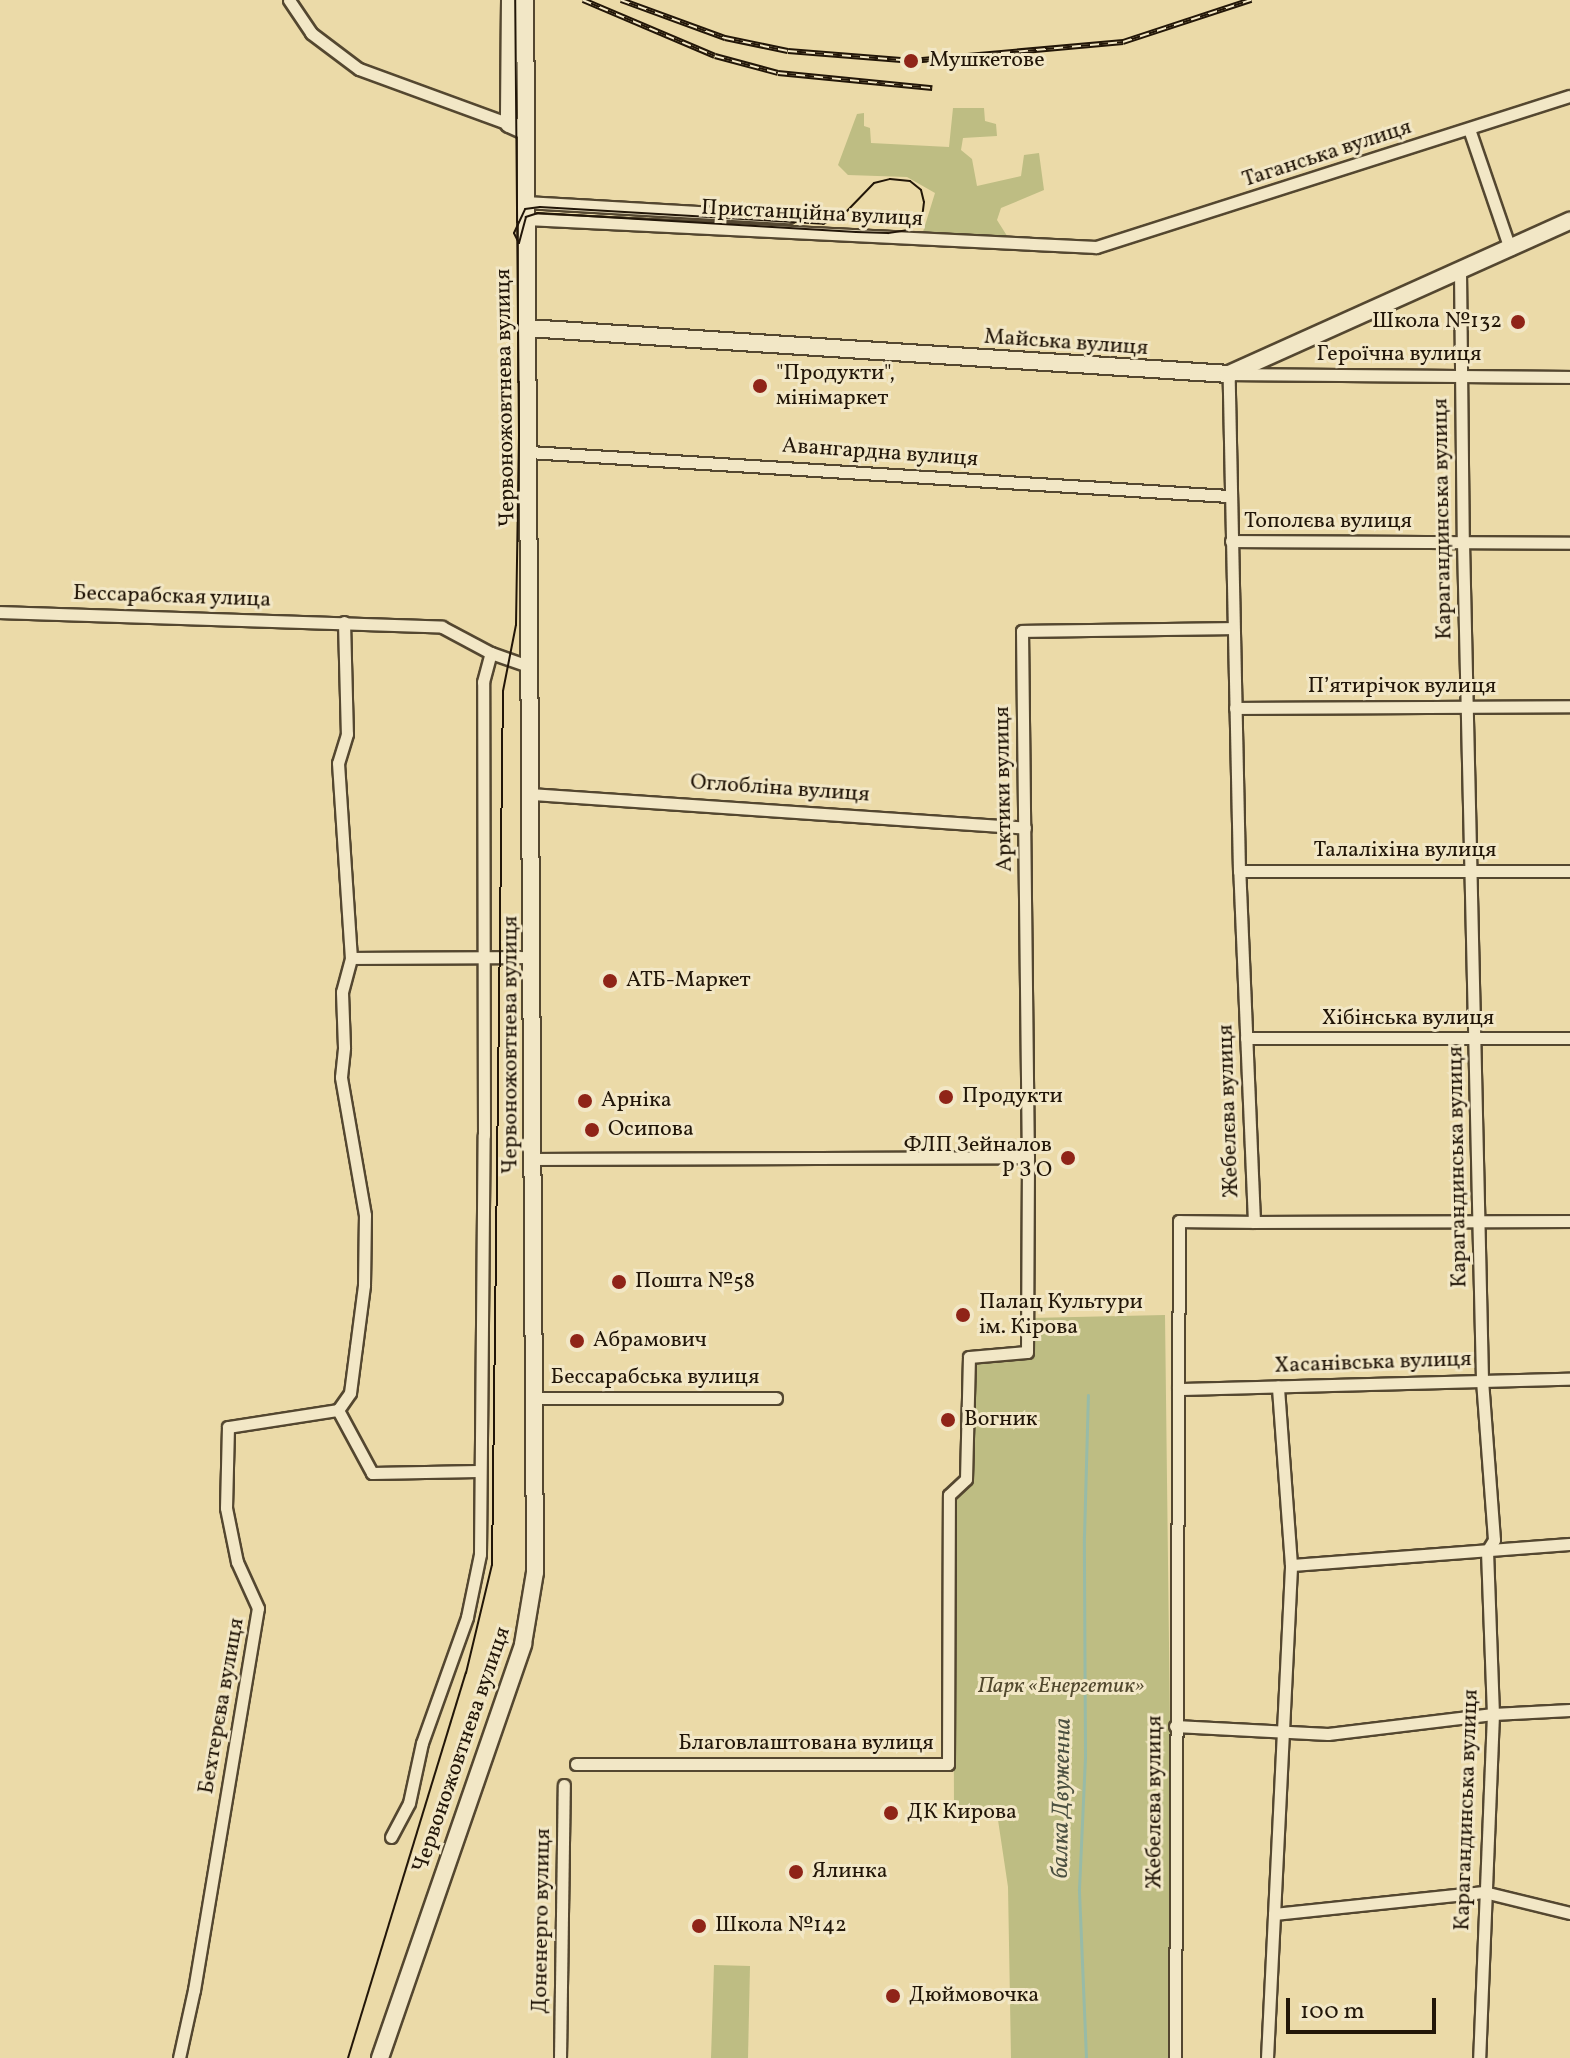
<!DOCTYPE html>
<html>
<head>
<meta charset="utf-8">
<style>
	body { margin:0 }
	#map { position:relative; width:1570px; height:2058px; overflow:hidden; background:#ebdaa8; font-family:Vollkorn,serif }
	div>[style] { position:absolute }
	.green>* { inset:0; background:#bebd83 }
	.stream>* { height:3px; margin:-1.5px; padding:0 1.5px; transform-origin:1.5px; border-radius:1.5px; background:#98bba7 }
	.roads { filter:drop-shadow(2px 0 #544730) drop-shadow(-2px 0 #544730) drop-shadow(0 2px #544730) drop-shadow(0 -2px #544730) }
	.street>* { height:11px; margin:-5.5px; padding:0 5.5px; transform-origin:5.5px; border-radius:5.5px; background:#f2e7c6 }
	.secondary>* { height:16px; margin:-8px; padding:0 8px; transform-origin:8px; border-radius:8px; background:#f2e7c6 }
	.tram>* { height:2px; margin:-1px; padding:0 1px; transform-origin:1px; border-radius:1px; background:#221608 }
	.rail>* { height:6px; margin-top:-3px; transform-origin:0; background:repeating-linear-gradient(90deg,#f2e7c6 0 9px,#221608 0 18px); box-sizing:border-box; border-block:2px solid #221608 }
	.dots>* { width:22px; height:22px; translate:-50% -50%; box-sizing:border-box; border:4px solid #f2e7c6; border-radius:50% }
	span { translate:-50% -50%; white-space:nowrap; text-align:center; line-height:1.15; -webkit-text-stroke:6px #f2e7c6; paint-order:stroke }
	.poi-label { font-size:22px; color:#221608 }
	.left { translate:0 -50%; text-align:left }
	.right { translate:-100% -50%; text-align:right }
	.street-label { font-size:22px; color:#221608 }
	.park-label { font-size:22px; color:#51482d; font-style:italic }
	.water-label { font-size:24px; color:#4b5040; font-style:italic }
	.scale { position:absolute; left:1286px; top:1998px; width:150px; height:36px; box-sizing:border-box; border:4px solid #221608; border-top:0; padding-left:10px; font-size:24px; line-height:28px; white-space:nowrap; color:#221608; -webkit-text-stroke:6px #f2e7c6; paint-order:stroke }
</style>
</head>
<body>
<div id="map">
	<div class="green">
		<i style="clip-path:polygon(953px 108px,984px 108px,985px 121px,996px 124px,997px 136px,963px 138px,961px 150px,972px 159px,977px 186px,1021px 176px,1024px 155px,1039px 153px,1044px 190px,1001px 208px,997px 220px,1009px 239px,922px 235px,935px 193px,907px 177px,848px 175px,838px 165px,857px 114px,864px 113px,864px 126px,870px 128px,871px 143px,949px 147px)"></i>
		<i style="clip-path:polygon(1165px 1315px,1170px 1726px,1169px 2058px,1011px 2058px,1008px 1887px,998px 1820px,954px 1810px,953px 1496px,968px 1481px,972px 1360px,1029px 1354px,1030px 1318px)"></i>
		<i style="clip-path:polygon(714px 1965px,750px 1966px,748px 2058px,711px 2058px)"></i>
	</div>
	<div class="stream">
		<i style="left:1086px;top:2058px;width:169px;rotate:-92.4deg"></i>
		<i style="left:1079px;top:1889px;width:131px;rotate:-87.4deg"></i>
		<i style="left:1085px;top:1758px;width:222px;rotate:-90.3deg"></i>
		<i style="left:1084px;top:1536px;width:141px;rotate:-88.4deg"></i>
	</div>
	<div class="roads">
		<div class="street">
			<i style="left:289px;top:0;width:40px;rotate:56deg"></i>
			<i style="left:311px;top:33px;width:60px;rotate:36.9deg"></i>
			<i style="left:359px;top:69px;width:160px;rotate:20.1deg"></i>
			<i style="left:1469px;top:129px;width:127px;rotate:71.1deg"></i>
			<i style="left:525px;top:202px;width:264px;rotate:3.3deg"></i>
			<i style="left:526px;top:219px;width:571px;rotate:2.81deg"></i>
			<i style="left:1096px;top:247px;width:497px;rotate:-17.7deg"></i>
			<i style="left:1460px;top:271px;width:271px;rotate:89.4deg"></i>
			<i style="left:1463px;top:542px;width:838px;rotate:88.7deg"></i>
			<i style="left:1482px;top:1380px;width:160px;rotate:85.7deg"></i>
			<i style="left:1494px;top:1540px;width:13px;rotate:122deg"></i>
			<i style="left:1487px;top:1551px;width:163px;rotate:87.9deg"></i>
			<i style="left:1493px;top:1714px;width:344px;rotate:92.3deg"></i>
			<i style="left:529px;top:452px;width:701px;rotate:3.6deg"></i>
			<i style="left:1231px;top:541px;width:339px;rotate:0.3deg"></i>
			<i style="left:0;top:612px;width:442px;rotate:1.9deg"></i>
			<i style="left:442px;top:627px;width:55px;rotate:28deg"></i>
			<i style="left:491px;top:653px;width:42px;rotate:19.3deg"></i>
			<i style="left:344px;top:622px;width:112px;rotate:88.5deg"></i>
			<i style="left:347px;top:734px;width:30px;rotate:107deg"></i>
			<i style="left:338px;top:763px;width:195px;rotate:86.2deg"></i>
			<i style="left:1235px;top:708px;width:335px;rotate:-0.3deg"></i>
			<i style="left:531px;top:794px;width:495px;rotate:3.9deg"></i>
			<i style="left:1239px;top:871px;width:331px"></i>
			<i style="left:1246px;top:1038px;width:324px"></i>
			<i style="left:534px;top:1159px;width:494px;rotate:-0.2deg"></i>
			<i style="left:1254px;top:1222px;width:316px;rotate:-0.2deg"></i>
			<i style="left:1178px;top:1389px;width:392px;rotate:-1.5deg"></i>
			<i style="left:535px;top:1398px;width:241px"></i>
			<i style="left:478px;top:1471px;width:106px;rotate:178.9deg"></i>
			<i style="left:372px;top:1473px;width:72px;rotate:-118.4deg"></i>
			<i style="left:338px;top:1410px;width:21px;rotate:-55deg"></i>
			<i style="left:350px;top:1393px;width:46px;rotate:-82.6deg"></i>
			<i style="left:356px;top:1347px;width:63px;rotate:-82.6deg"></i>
			<i style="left:364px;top:1285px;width:70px;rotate:-89.2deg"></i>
			<i style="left:365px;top:1215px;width:140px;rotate:-99.9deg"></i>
			<i style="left:341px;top:1077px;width:30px;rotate:-84deg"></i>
			<i style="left:344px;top:1047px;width:55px;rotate:-92.1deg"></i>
			<i style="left:342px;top:992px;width:35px;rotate:-75deg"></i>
			<i style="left:351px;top:958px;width:181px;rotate:-0.3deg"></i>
			<i style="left:1291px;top:1565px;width:280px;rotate:-4.3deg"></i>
			<i style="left:1175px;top:1726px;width:153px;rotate:3deg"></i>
			<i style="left:1328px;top:1734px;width:166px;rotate:-6.9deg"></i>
			<i style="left:1493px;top:1714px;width:77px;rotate:-3deg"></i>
			<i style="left:576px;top:1764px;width:372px"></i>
			<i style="left:948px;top:1764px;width:269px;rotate:-89.8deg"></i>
			<i style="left:949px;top:1495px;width:23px;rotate:-43deg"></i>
			<i style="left:966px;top:1479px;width:122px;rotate:-88.6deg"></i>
			<i style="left:969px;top:1357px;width:58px;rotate:-4.9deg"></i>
			<i style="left:1027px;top:1352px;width:185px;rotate:-89.7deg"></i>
			<i style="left:1028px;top:1167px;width:536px;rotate:-90.64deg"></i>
			<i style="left:1022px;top:631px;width:211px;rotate:-0.8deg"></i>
			<i style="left:391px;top:1837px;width:38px;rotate:-62deg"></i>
			<i style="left:409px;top:1803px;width:61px;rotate:-77.8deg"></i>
			<i style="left:422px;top:1743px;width:134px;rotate:-70.3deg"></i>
			<i style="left:467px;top:1617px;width:64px;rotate:-78.3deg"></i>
			<i style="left:480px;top:1554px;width:419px;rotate:-89.5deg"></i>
			<i style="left:484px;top:1135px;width:453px;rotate:-90.1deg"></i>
			<i style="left:483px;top:682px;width:30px;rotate:-75deg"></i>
			<i style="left:1274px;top:1914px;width:211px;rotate:-6deg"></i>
			<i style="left:1484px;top:1892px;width:89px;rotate:13.7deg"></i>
			<i style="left:179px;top:2058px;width:70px;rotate:-77.6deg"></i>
			<i style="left:194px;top:1990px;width:387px;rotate:-80.5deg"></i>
			<i style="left:258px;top:1608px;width:51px;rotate:-114.5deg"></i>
			<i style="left:237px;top:1562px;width:55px;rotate:-101.5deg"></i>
			<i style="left:226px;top:1508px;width:81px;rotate:-88.6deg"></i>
			<i style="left:228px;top:1427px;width:111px;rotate:-8.8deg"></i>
			<i style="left:560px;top:2058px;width:273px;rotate:-89.2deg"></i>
			<i style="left:1175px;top:2058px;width:837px;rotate:-89.73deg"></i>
			<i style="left:1179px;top:1221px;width:75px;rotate:0.8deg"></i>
			<i style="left:1254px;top:1222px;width:351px;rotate:-92.4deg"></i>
			<i style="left:1239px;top:871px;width:497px;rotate:-91.2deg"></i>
			<i style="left:1229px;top:374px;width:341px;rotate:0.5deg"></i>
			<i style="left:1267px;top:2058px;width:494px;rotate:-87.2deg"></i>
			<i style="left:1291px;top:1565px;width:179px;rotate:-94.2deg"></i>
		</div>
		<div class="secondary">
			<i style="left:510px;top:0;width:124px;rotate:90.5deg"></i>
			<i style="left:509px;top:124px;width:17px;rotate:24deg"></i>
			<i style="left:527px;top:328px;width:704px;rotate:3.75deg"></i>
			<i style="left:1229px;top:374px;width:374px;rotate:-24.2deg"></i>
			<i style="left:380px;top:2058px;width:438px;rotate:-70.9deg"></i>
			<i style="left:523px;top:1644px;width:73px;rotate:-80.5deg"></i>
			<i style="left:535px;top:1572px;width:1572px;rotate:-90.36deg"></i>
		</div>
	</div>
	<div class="tram">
		<i style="left:890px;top:179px;width:20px;rotate:6deg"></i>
		<i style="left:910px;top:181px;width:14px;rotate:39deg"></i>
		<i style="left:921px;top:190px;width:12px;rotate:76deg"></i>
		<i style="left:924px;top:202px;width:17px;rotate:97deg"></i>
		<i style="left:922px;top:219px;width:18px;rotate:142deg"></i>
		<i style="left:908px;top:230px;width:20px;rotate:171deg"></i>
		<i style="left:888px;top:233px;width:32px;rotate:-178deg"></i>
		<i style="left:856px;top:232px;width:319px;rotate:-176.6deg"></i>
		<i style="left:538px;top:213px;width:13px;rotate:162deg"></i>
		<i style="left:526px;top:217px;width:27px;rotate:105deg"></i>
		<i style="left:519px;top:243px;width:11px;rotate:-117deg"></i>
		<i style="left:514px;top:233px;width:26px;rotate:-65deg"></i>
		<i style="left:525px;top:209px;width:15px;rotate:-8deg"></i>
		<i style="left:540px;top:207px;width:284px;rotate:3.4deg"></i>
		<i style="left:823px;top:224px;width:26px;rotate:-28deg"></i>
		<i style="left:846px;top:212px;width:40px;rotate:-46deg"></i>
		<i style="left:874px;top:183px;width:16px;rotate:-14deg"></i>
		<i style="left:348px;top:2058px;width:403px;rotate:-73deg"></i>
		<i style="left:466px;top:1673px;width:111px;rotate:-76.5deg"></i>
		<i style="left:492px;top:1565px;width:874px;rotate:-89.28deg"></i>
		<i style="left:503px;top:691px;width:67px;rotate:-78.9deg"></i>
		<i style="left:516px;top:625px;width:189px;rotate:-89.1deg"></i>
		<i style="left:519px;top:436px;width:436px;rotate:-90.5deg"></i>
	</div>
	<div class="rail">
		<i style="left:583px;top:0;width:143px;rotate:23deg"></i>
		<i style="left:715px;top:56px;width:65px;rotate:15.1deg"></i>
		<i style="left:778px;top:73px;width:155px;rotate:5.6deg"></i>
		<i style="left:621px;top:0;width:111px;rotate:20.1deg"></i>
		<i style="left:725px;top:38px;width:64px;rotate:11.7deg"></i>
		<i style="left:788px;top:51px;width:123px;rotate:4.6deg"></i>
		<i style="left:911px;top:61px;width:213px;rotate:-5.1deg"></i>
		<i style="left:1123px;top:42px;width:135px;rotate:-18.2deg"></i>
	</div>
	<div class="dots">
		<i style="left:911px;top:61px;background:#8f2418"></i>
		<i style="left:1518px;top:322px;background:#8f2418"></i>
		<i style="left:760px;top:386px;background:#8f2418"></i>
		<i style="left:610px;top:981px;background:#8f2418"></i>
		<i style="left:946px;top:1097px;background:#8f2418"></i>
		<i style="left:585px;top:1101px;background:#8f2418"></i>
		<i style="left:592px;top:1130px;background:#8f2418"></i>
		<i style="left:1068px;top:1158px;background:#8f2418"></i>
		<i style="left:619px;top:1282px;background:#8f2418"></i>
		<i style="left:963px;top:1315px;background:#8f2418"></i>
		<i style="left:577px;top:1341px;background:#8f2418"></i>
		<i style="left:948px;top:1420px;background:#8f2418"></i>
		<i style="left:891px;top:1813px;background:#8f2418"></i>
		<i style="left:796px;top:1872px;background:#8f2418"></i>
		<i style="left:699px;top:1926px;background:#8f2418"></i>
		<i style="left:893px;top:1996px;background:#8f2418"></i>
	</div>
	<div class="poi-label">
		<span class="left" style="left:929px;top:61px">Мушкетове</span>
		<span class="right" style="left:1502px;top:322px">Школа №132</span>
		<span class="left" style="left:776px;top:386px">"Продукти",<br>мінімаркет</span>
		<span class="left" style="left:626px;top:981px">АТБ-Маркет</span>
		<span class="left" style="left:962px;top:1097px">Продукти</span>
		<span class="left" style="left:601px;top:1101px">Арніка</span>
		<span class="left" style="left:608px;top:1130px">Осипова</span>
		<span class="right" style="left:1052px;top:1158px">ФЛП Зейналов<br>Р З О</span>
		<span class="left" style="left:635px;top:1282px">Пошта №58</span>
		<span class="left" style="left:979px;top:1315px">Палац Культури<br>ім. Кірова</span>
		<span class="left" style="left:593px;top:1341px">Абрамович</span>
		<span class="left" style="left:964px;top:1420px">Вогник</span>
		<span class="left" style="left:907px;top:1813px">ДК Кирова</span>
		<span class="left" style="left:812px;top:1872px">Ялинка</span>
		<span class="left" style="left:715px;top:1926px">Школа №142</span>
		<span class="left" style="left:909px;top:1996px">Дюймовочка</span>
	</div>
	<div class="street-label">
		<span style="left:1327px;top:154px;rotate:-18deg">Таганська вулиця</span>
		<span style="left:812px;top:214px;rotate:3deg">Пристанційна вулиця</span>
		<span style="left:1066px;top:343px;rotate:4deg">Майська вулиця</span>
		<span style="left:1399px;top:355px">Героїчна вулиця</span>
		<span style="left:506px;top:398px;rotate:-91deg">Червоножовтнева вулиця</span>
		<span style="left:880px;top:453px;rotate:4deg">Авангардна вулиця</span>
		<span style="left:1443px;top:519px;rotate:-91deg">Карагандинська вулиця</span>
		<span style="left:1328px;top:522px">Тополєва вулиця</span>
		<span style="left:172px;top:597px;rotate:2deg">Бессарабская улица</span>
		<span style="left:1402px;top:687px">П’ятирічок вулиця</span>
		<span style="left:780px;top:789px;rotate:4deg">Оглобліна вулиця</span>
		<span style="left:1004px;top:789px;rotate:-91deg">Арктики вулиця</span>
		<span style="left:1405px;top:851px">Талаліхіна вулиця</span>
		<span style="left:1408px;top:1019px">Хібінська вулиця</span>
		<span style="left:511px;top:1045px;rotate:-90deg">Червоножовтнева вулиця</span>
		<span style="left:1229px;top:1111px;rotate:-92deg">Жебелєва вулиця</span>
		<span style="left:1458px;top:1167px;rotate:-91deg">Карагандинська вулиця</span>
		<span style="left:1373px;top:1363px;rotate:-2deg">Хасанівська вулиця</span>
		<span style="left:655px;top:1378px">Бессарабська вулиця</span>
		<span style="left:222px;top:1706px;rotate:-80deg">Бехтерєва вулиця</span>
		<span style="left:806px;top:1744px">Благовлаштована вулиця</span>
		<span style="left:462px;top:1750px;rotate:-71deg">Червоножовтнева вулиця</span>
		<span style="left:1155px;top:1802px;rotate:-90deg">Жебелєва вулиця</span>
		<span style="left:1467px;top:1810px;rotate:-88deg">Карагандинська вулиця</span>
		<span style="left:542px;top:1921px;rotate:-89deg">Доненерго вулиця</span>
	</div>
	<div class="park-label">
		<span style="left:1061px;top:1687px">Парк «Енергетик»</span>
	</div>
	<div class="water-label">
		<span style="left:1063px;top:1798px;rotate:-89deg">балка Двуженна</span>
	</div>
	<div class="scale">100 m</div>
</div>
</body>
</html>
